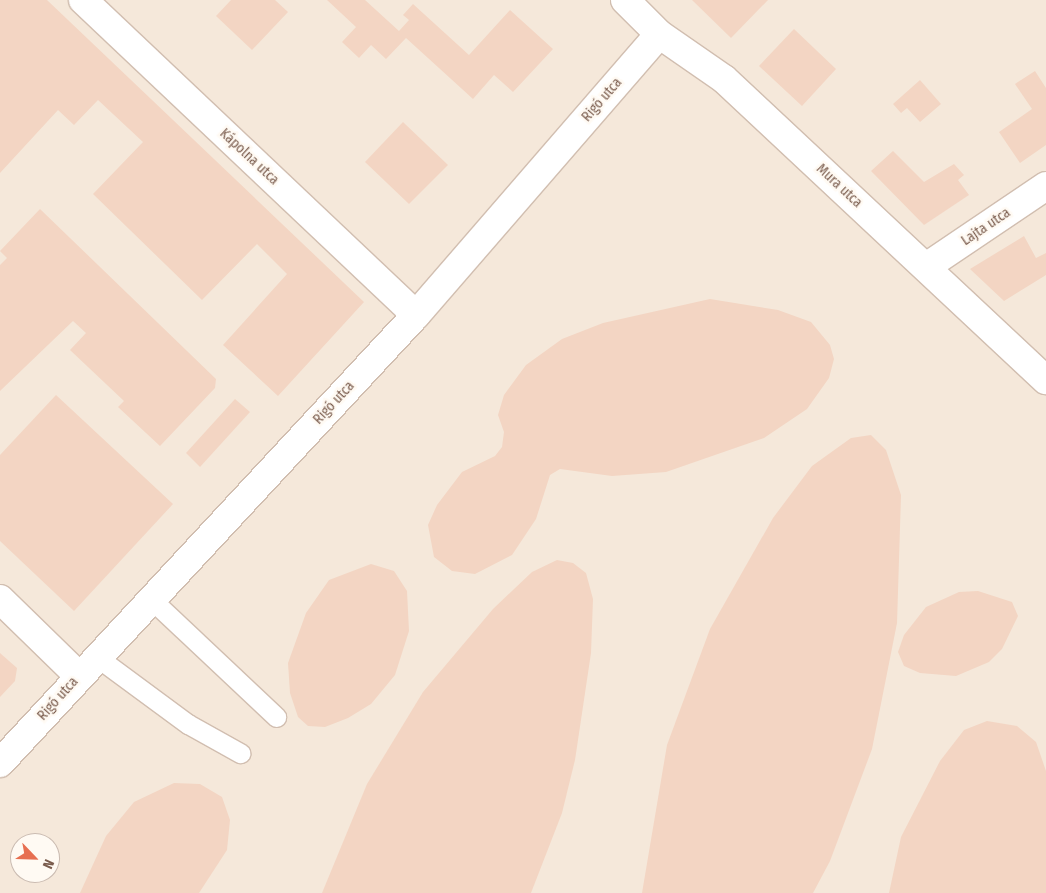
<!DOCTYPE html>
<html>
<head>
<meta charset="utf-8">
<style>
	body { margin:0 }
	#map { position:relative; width:1046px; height:893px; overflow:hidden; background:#fdf6ec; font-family:"Fira Sans Condensed",sans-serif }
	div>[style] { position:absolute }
	.residential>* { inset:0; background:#f5e8da }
	.building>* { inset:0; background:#f3d5c3 }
	.roads { filter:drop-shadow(1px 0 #d1beb0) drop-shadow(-1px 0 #d1beb0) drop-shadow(0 1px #d1beb0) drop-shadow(0 -1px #d1beb0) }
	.lane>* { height:19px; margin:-9.5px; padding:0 9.5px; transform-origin:9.5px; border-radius:9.5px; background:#fff }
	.street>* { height:28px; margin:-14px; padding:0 14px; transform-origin:14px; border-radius:14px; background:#fff }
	span { translate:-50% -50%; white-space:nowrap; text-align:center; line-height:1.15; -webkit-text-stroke:5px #fffaf3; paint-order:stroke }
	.street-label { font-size:14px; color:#7a5c4d }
	.north { position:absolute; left:10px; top:833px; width:50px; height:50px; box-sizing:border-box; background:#fffaf3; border:1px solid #cabbb1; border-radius:50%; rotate:114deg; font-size:14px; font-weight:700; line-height:20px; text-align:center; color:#7a5c4d }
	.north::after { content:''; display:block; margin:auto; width:18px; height:22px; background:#e76f51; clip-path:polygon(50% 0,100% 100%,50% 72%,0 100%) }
</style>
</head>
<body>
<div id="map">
	<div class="residential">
		<i style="clip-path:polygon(evenodd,0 0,1046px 0,1046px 893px,0 893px,0 0,20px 843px,50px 843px,50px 873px,20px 873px,20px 843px)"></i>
	</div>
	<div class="building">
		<i style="clip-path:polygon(0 0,47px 0,364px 302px,278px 396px,223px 345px,287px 274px,257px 244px,202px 300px,93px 194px,143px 142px,98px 100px,74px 125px,58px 110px,0 173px)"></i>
		<i style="clip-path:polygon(231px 0,275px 0,288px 12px,252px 50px,216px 16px)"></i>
		<i style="clip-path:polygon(327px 0,365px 0,399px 31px,409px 20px,403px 15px,413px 4px,469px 55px,510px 10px,553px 49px,513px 92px,494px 75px,473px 99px,406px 38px,386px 59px,371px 45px,359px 58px,342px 42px,356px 27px)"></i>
		<i style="clip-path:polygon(692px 0,768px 0,731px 38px)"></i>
		<i style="clip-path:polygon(794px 29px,836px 69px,802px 106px,759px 66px)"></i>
		<i style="clip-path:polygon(1035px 71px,1046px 88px,1046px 145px,1020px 163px,999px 132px,1032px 109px,1015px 84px)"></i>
		<i style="clip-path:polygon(920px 80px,941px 104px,920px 122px,907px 108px,901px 113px,893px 104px)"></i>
		<i style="clip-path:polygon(403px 122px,448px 165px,409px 204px,365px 162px)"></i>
		<i style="clip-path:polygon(893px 151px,924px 182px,954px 164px,964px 175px,958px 180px,969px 195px,924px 225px,871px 171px)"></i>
		<i style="clip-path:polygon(40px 209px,216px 379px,215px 388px,160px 446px,118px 407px,124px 401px,70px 350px,86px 333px,73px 321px,0 391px,0 265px,7px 258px,0 251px)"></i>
		<i style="clip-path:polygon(1024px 236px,1036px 258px,1046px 253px,1046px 275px,1004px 301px,970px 269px)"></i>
		<i style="clip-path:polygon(710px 299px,778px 310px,811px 322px,830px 345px,834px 359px,829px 378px,807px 409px,764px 438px,666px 472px,612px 476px,560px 469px,550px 475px,536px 519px,512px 555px,475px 574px,452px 571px,434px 557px,428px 525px,437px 505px,462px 472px,495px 456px,502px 447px,504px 432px,498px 415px,504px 395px,526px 365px,562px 339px,603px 323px)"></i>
		<i style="clip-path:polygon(56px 395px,173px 504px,74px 611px,0 541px,0 455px)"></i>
		<i style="clip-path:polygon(235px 399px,250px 412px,200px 467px,186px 453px)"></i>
		<i style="clip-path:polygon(871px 435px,886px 450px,901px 495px,897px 623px,872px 749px,830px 861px,813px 893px,642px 893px,667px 745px,710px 629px,773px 518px,812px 466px,851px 438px)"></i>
		<i style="clip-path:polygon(557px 560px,573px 563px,586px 573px,593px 599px,591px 653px,575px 760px,562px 813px,531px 893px,322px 893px,367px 784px,423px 692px,493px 609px,532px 572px)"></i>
		<i style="clip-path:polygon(371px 564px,394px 571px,407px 591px,409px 631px,395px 675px,371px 704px,348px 718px,325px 727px,308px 726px,298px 717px,290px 693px,288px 663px,306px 613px,329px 580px)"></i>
		<i style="clip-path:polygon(978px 591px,1012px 602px,1018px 616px,1002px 649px,989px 662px,956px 676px,920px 673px,904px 666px,898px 652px,904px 635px,926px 607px,959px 592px)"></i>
		<i style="clip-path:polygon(0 653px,17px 668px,15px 681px,0 697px)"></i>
		<i style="clip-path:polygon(987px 721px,1017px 726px,1036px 742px,1046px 771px,1046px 893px,889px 893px,901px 837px,940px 761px,964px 730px)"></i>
		<i style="clip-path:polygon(174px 783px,200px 784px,222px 797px,230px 820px,227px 850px,199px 893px,80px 893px,106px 836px,134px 802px)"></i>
	</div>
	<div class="roads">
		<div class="lane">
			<i style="left:151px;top:599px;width:172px;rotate:43.3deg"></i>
			<i style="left:97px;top:657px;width:113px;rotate:36.4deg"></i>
			<i style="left:188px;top:724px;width:60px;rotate:29.1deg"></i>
		</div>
		<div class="street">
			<i style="left:83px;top:0;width:458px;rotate:43.4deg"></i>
			<i style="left:625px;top:0;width:48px;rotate:45deg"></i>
			<i style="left:659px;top:34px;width:79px;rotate:34.7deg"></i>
			<i style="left:724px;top:79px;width:441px;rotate:43.1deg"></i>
			<i style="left:926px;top:267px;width:145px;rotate:-34deg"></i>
			<i style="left:0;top:599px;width:110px;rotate:44.3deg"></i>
			<i style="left:0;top:763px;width:611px;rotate:-47.12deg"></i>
			<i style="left:416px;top:315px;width:371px;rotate:-49.1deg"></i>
		</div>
	</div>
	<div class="street-label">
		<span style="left:602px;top:100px;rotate:-49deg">Rigó utca</span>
		<span style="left:249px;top:157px;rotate:43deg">Kápolna utca</span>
		<span style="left:839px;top:186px;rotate:43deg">Mura utca</span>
		<span style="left:986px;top:227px;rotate:-34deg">Lajta utca</span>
		<span style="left:334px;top:403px;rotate:-47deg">Rigó utca</span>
		<span style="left:58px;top:699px;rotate:-48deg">Rigó utca</span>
	</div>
	<div class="north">N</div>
</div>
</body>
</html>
